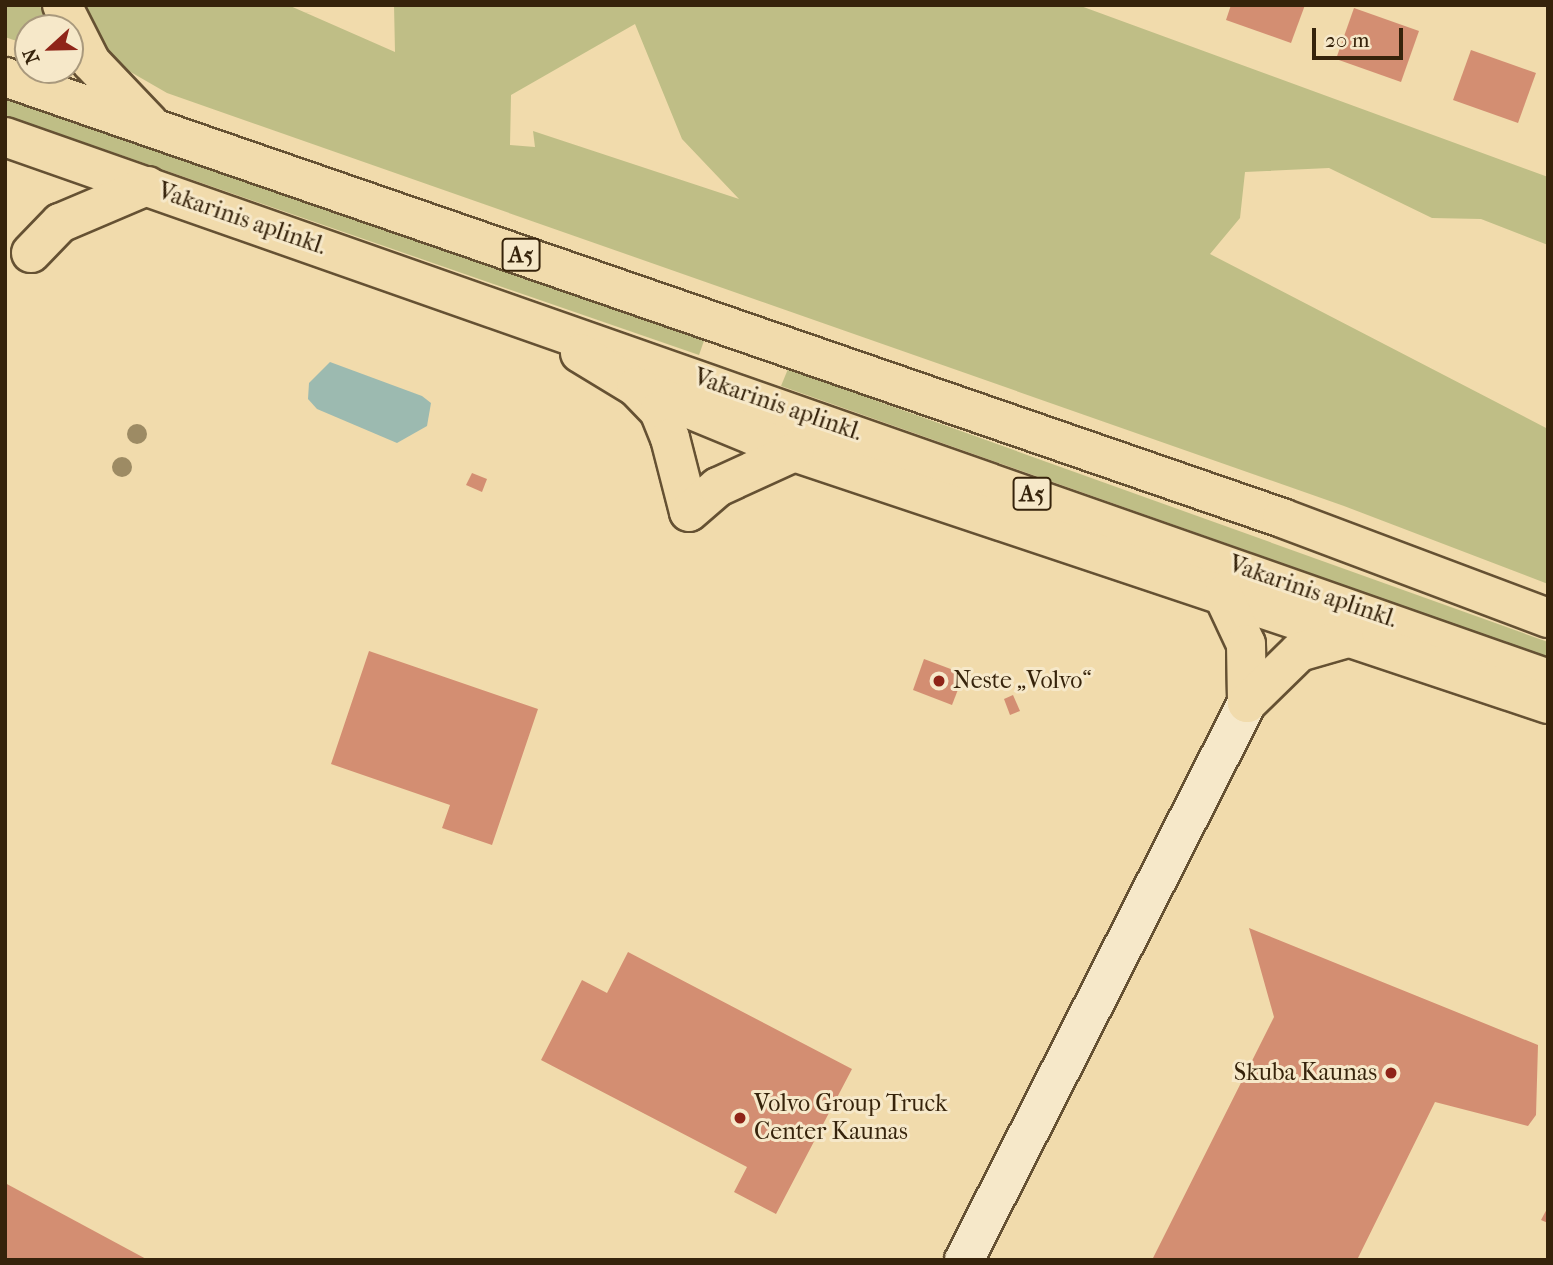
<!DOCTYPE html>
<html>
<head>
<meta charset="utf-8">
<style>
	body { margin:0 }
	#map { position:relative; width:1553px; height:1265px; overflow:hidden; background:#f1dbac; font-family:"IM FELL French Canon",serif }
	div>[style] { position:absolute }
	.green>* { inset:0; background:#bfbe86 }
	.water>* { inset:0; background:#9cbab0 }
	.building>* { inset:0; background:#d38e72 }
	.roads { filter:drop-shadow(2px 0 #655133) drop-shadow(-2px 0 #655133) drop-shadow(0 2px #655133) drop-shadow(0 -2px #655133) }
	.minor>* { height:38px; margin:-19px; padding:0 19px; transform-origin:19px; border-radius:19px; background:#f6e8c9 }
	.highway>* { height:38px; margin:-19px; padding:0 19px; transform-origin:19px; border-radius:19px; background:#f1dbac }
	.trees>* { width:20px; height:20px; margin:-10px; border-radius:50%; background:#9d8b64 }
	.dots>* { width:19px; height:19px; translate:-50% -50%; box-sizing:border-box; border:4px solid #f6e8c9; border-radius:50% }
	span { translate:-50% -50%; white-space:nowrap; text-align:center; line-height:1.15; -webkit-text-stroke:6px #f6e8c9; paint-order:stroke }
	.shield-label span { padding:2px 5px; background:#f6e8c9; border:2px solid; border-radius:5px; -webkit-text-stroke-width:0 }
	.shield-label { font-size:23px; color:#36230b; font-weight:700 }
	.street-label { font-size:24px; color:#36230b }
	.poi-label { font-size:24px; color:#36230b }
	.left { translate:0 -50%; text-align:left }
	.right { translate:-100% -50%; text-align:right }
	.frame { position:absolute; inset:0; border:7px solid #36230b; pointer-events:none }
	.north { position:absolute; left:14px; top:14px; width:70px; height:70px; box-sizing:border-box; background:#f6e8c9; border:2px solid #a9997d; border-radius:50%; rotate:248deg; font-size:19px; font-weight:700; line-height:28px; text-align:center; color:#36230b }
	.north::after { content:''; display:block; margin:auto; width:24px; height:32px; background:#8f2418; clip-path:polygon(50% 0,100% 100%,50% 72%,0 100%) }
	.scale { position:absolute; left:1312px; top:28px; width:91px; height:32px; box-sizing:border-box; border:4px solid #36230b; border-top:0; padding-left:9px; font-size:21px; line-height:24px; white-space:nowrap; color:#36230b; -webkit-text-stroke:5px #f6e8c9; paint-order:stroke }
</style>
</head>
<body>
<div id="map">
	<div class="green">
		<i style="clip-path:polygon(5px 5px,40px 5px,47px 28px,28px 28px,28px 45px,5px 37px)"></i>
		<i style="clip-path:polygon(evenodd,80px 5px,288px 5px,395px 52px,394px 5px,1078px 5px,1548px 177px,1548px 245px,1481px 219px,1432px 218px,1329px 168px,1245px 172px,1240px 218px,1210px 254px,1548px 429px,1548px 584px,1344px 506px,167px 93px,115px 63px,88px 30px,80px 5px,635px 24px,682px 139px,739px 199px,533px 131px,535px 147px,510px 145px,511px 95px,635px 24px)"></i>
		<i style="clip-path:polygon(5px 96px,705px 338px,699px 355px,5px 115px)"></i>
		<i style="clip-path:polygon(788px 369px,1548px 642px,1548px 657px,781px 386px)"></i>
	</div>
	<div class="water">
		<i style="clip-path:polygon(330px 362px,422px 396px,431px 403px,427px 426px,397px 443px,317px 409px,308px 399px,309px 383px)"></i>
	</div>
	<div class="building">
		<i style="clip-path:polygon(1231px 5px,1305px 5px,1291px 43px,1226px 20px)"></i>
		<i style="clip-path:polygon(1354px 8px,1419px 31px,1401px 82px,1336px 59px)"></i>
		<i style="clip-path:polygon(1471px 50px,1536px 73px,1518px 123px,1453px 100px)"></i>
		<i style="clip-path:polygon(472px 473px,487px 479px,482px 492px,466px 485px)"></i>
		<i style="clip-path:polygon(369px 651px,538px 709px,492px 845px,442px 828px,450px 805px,331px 764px)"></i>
		<i style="clip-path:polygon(924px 659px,964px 674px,952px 705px,913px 690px)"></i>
		<i style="clip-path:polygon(1013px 695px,1020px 711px,1010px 715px,1004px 699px)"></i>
		<i style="clip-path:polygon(1249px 928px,1538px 1045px,1536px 1115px,1528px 1126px,1435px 1102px,1357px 1260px,1152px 1260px,1274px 1017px)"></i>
		<i style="clip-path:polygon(628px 952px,852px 1069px,776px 1214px,734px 1192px,747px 1167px,541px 1060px,582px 980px,607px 993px)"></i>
		<i style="clip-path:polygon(5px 1183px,148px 1260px,5px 1260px)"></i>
		<i style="clip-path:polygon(1548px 1207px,1548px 1223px,1541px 1220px)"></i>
	</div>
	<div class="roads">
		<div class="minor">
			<i style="left:964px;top:1260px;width:625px;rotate:-63.07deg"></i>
		</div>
		<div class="highway">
			<i style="left:62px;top:5px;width:64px;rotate:63deg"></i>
			<i style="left:91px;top:62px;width:84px;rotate:46.4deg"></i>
			<i style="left:5px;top:77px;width:1351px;rotate:19.05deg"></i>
			<i style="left:1282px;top:518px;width:284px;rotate:20.6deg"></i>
			<i style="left:5px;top:137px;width:1635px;rotate:19.35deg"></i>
			<i style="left:31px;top:253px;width:42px;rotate:-46deg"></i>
			<i style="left:60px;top:223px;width:95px;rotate:-23deg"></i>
			<i style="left:580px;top:353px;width:66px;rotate:31.3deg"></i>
			<i style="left:636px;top:387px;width:171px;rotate:22.4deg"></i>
			<i style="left:794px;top:452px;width:795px;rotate:18.48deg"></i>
			<i style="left:636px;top:387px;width:33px;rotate:46deg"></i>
			<i style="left:659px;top:411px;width:29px;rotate:68deg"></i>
			<i style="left:670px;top:438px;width:76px;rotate:75.6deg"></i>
			<i style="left:689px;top:512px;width:38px;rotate:-41deg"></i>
			<i style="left:718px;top:487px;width:84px;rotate:-24.7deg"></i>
			<i style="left:1223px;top:595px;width:54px;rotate:64.9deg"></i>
			<i style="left:1246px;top:644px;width:59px;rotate:89deg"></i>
			<i style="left:1247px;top:703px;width:73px;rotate:-44.4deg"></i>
			<i style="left:1299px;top:652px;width:47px;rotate:-16.1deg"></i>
		</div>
	</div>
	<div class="trees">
		<i style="left:137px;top:434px"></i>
		<i style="left:122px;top:467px"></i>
	</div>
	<div class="dots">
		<i style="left:939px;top:681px;background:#8f2418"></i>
		<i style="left:1391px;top:1073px;background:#8f2418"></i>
		<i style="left:740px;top:1118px;background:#8f2418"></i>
	</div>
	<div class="shield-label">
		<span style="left:521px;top:255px">A5</span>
		<span style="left:1032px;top:494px">A5</span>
	</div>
	<div class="street-label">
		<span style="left:242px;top:219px;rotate:19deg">Vakarinis aplinkl.</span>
		<span style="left:778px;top:405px;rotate:19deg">Vakarinis aplinkl.</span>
		<span style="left:1313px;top:592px;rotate:19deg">Vakarinis aplinkl.</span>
	</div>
	<div class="poi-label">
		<span class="left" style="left:953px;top:681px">Neste „Volvo“</span>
		<span class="right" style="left:1377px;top:1073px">Skuba Kaunas</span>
		<span class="left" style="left:754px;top:1118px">Volvo Group Truck<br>Center Kaunas</span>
	</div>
	<div class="frame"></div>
	<div class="north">N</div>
	<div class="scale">20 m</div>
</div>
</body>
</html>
